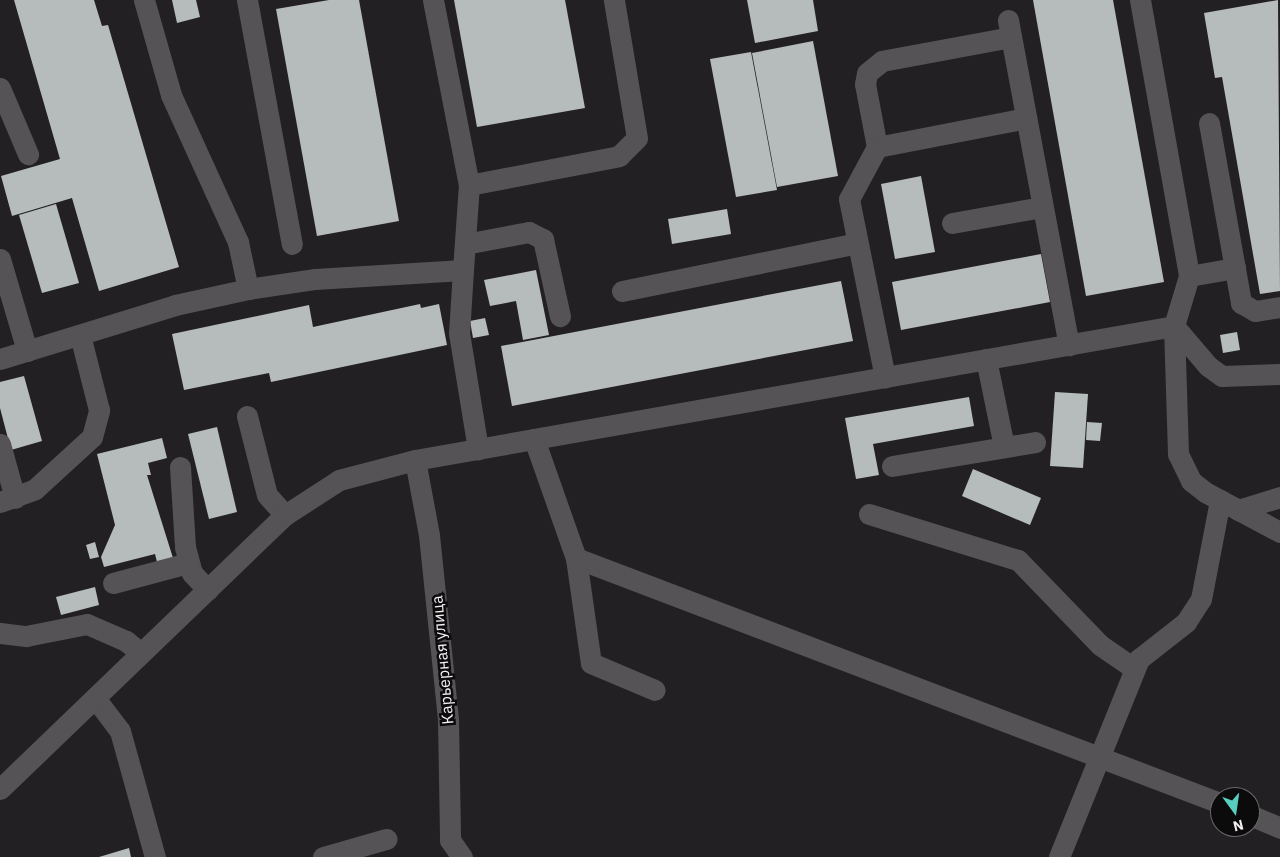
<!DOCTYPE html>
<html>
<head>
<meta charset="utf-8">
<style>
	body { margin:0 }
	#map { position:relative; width:1280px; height:857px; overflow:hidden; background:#232024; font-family:"IBM Plex Sans",sans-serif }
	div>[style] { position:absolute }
	.building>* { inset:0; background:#b5bcbb }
	.minor>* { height:21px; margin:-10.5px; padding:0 10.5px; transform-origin:10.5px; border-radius:10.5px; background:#555355 }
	span { translate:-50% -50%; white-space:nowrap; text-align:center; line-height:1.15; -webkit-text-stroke:5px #0c0b0c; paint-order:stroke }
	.street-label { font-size:16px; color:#f3f0f3 }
	.north { position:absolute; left:1210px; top:787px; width:50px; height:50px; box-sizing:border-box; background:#0c0b0c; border:1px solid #686768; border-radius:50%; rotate:166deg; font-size:14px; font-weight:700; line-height:20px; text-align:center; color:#f3f0f3 }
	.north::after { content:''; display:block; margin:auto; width:18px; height:22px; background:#58cec0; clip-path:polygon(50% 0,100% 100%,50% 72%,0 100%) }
</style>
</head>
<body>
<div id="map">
	<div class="building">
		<i style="clip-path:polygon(14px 0,94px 0,102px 26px,108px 25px,179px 267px,99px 291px,72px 198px,12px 216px,1px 176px,60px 159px)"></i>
		<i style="clip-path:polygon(172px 0,196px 0,200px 17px,177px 23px)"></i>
		<i style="clip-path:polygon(329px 0,359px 0,399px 221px,317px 236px,276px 9px)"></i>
		<i style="clip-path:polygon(454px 0,565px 0,585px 108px,477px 127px)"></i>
		<i style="clip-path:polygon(747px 0,813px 0,818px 31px,755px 43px)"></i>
		<i style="clip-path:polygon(1033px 0,1113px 0,1164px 282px,1086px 296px)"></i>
		<i style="clip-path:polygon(1278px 0,1280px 291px,1260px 294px,1222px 77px,1215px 78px,1204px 13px)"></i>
		<i style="clip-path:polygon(813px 41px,838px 176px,777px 187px,752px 53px)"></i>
		<i style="clip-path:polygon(751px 52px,777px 190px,736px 197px,710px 59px)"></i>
		<i style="clip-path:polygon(921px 176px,935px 252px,895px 259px,881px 184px)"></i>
		<i style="clip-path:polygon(56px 204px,79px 283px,42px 293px,19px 215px)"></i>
		<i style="clip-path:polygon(727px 209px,731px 234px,672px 244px,668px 219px)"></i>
		<i style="clip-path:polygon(1041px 254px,1050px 302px,901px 330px,892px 282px)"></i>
		<i style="clip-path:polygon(536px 270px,549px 335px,523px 340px,516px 301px,490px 306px,484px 280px)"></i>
		<i style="clip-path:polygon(841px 281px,853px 341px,512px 406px,501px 346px)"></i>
		<i style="clip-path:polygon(420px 304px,421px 308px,439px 304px,447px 345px,271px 382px,269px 373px,184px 390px,172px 334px,309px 305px,313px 327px)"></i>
		<i style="clip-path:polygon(485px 318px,489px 335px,473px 338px,470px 321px)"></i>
		<i style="clip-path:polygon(1237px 332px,1240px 350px,1223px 353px,1220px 335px)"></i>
		<i style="clip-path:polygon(24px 376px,42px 441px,11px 450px,0 408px,0 382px)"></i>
		<i style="clip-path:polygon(1055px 392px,1088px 394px,1083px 468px,1050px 466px)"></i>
		<i style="clip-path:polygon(969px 397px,974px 426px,873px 444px,879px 475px,856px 479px,845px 418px)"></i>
		<i style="clip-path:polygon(1087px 422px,1102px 423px,1100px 441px,1086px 440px)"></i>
		<i style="clip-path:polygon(217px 427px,237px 512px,209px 519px,188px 434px)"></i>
		<i style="clip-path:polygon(162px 438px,167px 458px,148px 463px,151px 475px,147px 475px,173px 558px,157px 562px,155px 554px,104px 567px,101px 557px,115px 525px,97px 454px)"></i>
		<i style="clip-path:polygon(973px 469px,1041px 498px,1030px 525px,962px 496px)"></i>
		<i style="clip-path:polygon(95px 542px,99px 557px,90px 559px,86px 545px)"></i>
		<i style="clip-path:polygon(95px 587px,99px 605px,61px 615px,56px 597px)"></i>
		<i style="clip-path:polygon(129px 848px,131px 857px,99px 857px)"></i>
	</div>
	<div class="minor">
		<i style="left:144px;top:0;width:99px;rotate:74.1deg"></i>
		<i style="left:171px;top:95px;width:162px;rotate:65.5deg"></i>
		<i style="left:238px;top:242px;width:48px;rotate:78deg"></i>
		<i style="left:247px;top:0;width:248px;rotate:79.6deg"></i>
		<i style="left:433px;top:0;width:188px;rotate:79deg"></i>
		<i style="left:1140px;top:0;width:280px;rotate:79.9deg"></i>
		<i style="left:1189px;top:276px;width:52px;rotate:106.7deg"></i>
		<i style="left:1174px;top:326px;width:128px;rotate:88.2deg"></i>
		<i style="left:1178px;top:454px;width:30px;rotate:64deg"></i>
		<i style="left:1191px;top:481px;width:18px;rotate:38deg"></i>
		<i style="left:1205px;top:492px;width:85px;rotate:28.1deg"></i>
		<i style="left:1008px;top:20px;width:331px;rotate:79.4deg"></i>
		<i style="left:1011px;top:37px;width:131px;rotate:169.5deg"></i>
		<i style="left:882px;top:61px;width:19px;rotate:141deg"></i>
		<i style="left:867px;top:73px;width:11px;rotate:100deg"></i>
		<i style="left:865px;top:84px;width:64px;rotate:79.2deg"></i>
		<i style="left:877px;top:147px;width:152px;rotate:-11deg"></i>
		<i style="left:0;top:88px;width:72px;rotate:67deg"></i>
		<i style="left:1209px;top:123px;width:183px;rotate:79.9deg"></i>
		<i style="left:1241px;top:303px;width:16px;rotate:30deg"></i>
		<i style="left:1255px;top:311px;width:25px;rotate:-9deg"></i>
		<i style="left:877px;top:147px;width:59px;rotate:118.3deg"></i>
		<i style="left:849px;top:199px;width:182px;rotate:78.6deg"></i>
		<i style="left:952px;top:223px;width:91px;rotate:-10.1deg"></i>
		<i style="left:465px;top:244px;width:65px;rotate:-10.6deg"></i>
		<i style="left:529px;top:232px;width:16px;rotate:27deg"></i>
		<i style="left:543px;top:239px;width:79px;rotate:77.6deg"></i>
		<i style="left:0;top:259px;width:96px;rotate:73.6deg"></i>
		<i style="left:463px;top:270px;width:85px;rotate:-86deg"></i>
		<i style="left:469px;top:185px;width:153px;rotate:-10.9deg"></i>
		<i style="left:619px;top:156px;width:25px;rotate:-45deg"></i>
		<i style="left:637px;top:138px;width:140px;rotate:-99.5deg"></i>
		<i style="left:1189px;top:276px;width:47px;rotate:-9.9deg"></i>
		<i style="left:622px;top:291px;width:240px;rotate:-11.5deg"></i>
		<i style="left:1174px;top:326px;width:52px;rotate:49.6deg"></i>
		<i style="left:1208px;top:366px;width:17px;rotate:36deg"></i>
		<i style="left:1222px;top:376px;width:58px;rotate:-2deg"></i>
		<i style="left:0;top:359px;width:183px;rotate:-17.1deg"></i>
		<i style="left:175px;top:305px;width:75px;rotate:-12.4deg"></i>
		<i style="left:248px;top:289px;width:68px;rotate:-8.5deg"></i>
		<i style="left:315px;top:279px;width:148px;rotate:-3.5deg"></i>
		<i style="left:463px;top:270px;width:63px;rotate:93.6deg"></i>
		<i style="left:459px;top:333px;width:118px;rotate:80.7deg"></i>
		<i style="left:986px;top:359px;width:90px;rotate:78.4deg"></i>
		<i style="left:247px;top:416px;width:81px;rotate:75.8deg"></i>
		<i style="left:267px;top:495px;width:27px;rotate:48deg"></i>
		<i style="left:534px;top:439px;width:126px;rotate:70.6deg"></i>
		<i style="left:576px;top:558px;width:689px;rotate:20.83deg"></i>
		<i style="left:0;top:444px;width:56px;rotate:74.5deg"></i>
		<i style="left:415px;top:460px;width:76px;rotate:79.4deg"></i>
		<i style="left:429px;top:535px;width:186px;rotate:84.1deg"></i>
		<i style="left:448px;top:720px;width:120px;rotate:89deg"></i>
		<i style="left:450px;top:840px;width:21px;rotate:55deg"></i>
		<i style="left:892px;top:466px;width:145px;rotate:-9.5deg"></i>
		<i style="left:180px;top:467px;width:80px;rotate:86.4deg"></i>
		<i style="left:185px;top:547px;width:27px;rotate:75deg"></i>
		<i style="left:192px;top:573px;width:23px;rotate:47deg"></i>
		<i style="left:0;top:502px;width:37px;rotate:-20deg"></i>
		<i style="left:35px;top:489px;width:77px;rotate:-42.4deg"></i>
		<i style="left:92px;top:437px;width:28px;rotate:-75deg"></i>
		<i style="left:99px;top:410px;width:77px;rotate:-104.2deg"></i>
		<i style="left:1238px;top:510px;width:44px;rotate:-17.2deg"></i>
		<i style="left:869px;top:514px;width:156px;rotate:17.2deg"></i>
		<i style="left:1018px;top:560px;width:118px;rotate:46deg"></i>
		<i style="left:1100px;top:645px;width:42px;rotate:34.4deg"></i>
		<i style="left:576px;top:558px;width:106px;rotate:81.9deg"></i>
		<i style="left:591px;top:663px;width:69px;rotate:22.9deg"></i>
		<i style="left:113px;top:583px;width:78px;rotate:-14.9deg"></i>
		<i style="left:0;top:633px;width:26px;rotate:7deg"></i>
		<i style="left:26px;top:636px;width:62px;rotate:-11.1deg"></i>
		<i style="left:87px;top:624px;width:43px;rotate:23.6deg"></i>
		<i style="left:126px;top:641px;width:19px;rotate:39deg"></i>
		<i style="left:95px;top:698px;width:41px;rotate:52.9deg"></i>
		<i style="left:120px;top:731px;width:131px;rotate:74.5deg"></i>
		<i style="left:0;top:789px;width:395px;rotate:-43.9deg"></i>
		<i style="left:285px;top:515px;width:64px;rotate:-32.9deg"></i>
		<i style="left:339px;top:480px;width:79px;rotate:-14.7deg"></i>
		<i style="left:415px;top:460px;width:771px;rotate:-10.01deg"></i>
		<i style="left:1250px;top:815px;width:33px;rotate:23deg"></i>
		<i style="left:323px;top:857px;width:66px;rotate:-15.9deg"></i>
		<i style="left:1059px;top:857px;width:214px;rotate:-68deg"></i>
		<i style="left:1139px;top:659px;width:60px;rotate:-38.2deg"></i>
		<i style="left:1186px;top:622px;width:27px;rotate:-57deg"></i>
		<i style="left:1201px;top:599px;width:101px;rotate:-79.1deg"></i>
	</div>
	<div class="street-label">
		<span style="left:442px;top:660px;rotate:-95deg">Карьерная улица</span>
	</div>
	<div class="north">N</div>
</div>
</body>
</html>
